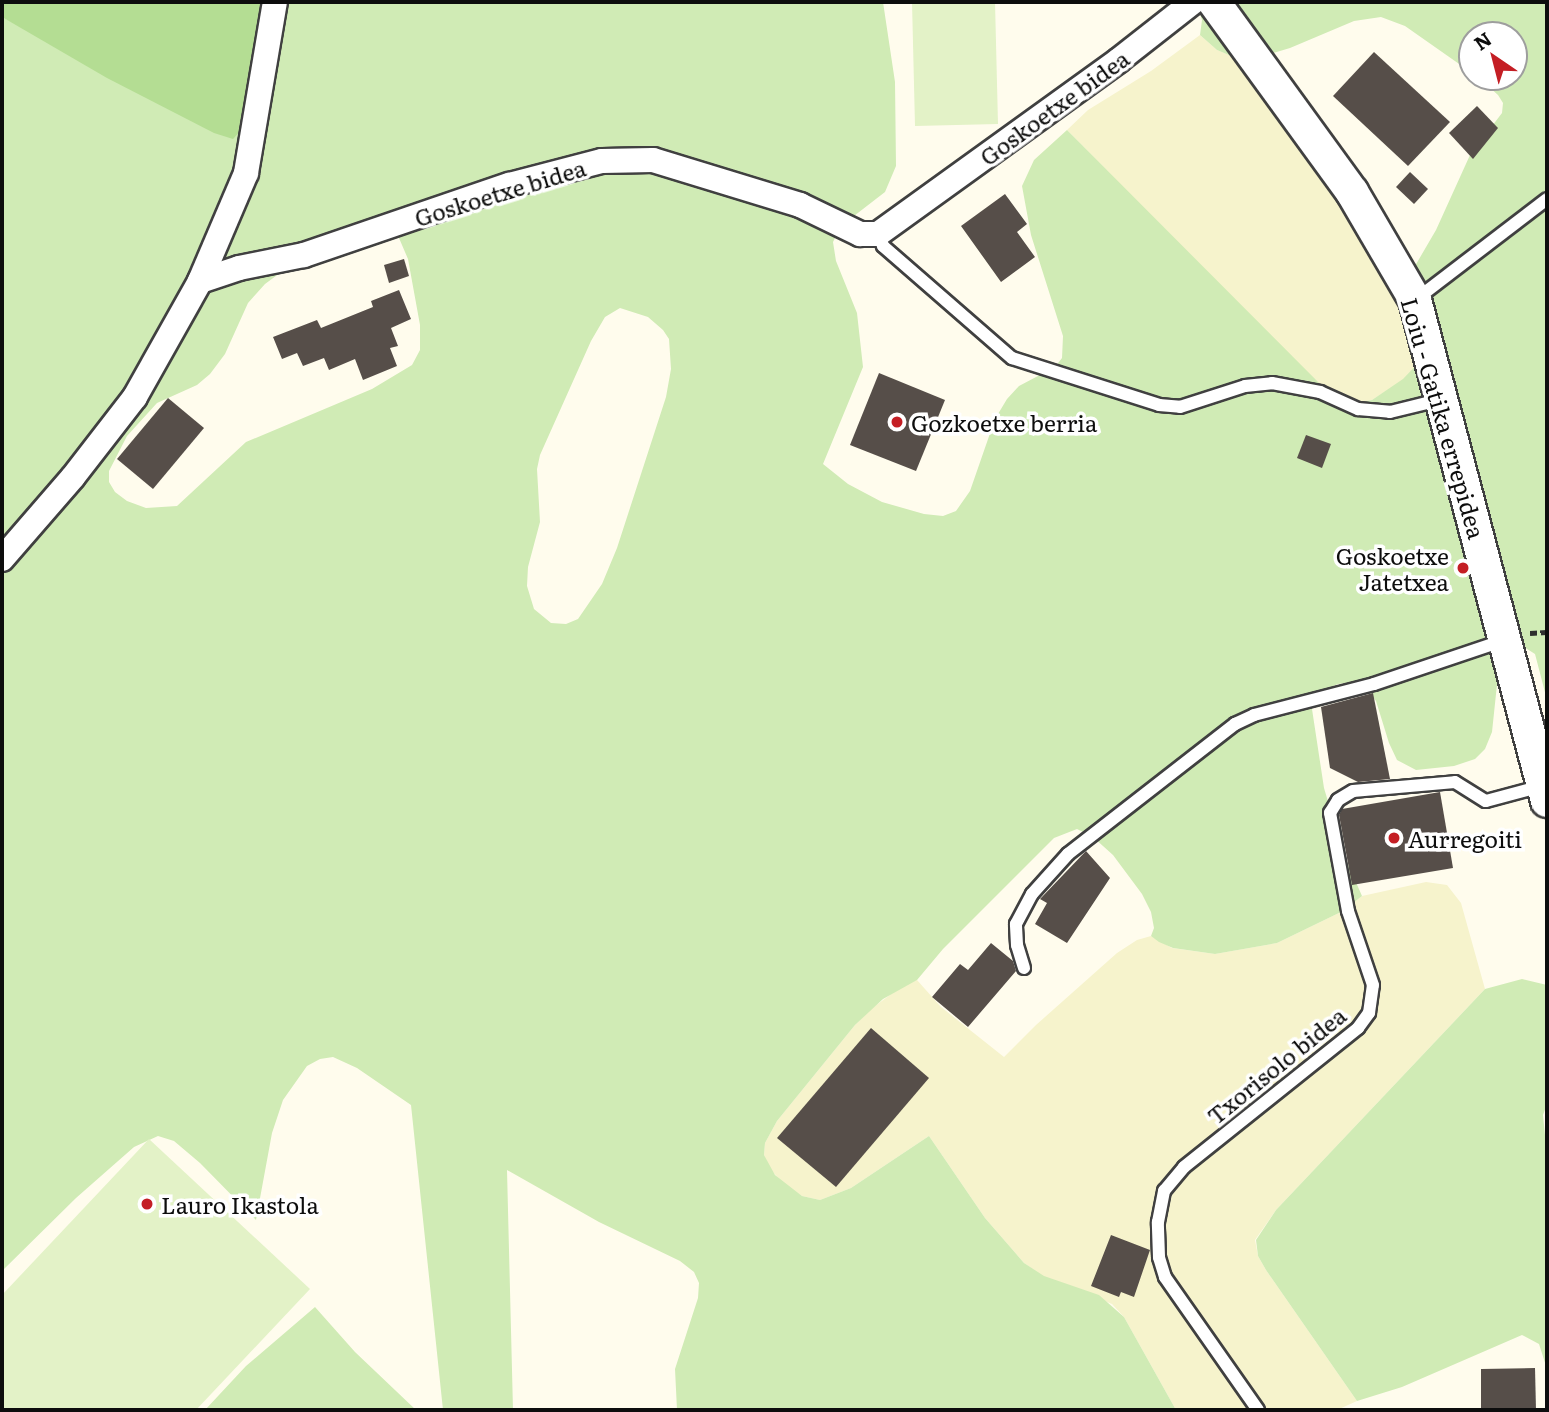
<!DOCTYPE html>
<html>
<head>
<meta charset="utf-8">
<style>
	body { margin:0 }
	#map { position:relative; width:1549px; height:1412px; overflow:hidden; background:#fffced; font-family:Literata,serif }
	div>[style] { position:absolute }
	.farmland>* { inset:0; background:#f6f3cc }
	.green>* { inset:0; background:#d0ebb5 }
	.forest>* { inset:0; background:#b4dd93 }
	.pitch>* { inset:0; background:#e3f2c7 }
	.building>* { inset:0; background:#564e49 }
	.path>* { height:4.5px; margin-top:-2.25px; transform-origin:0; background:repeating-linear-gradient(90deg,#2f2f2f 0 7px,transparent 0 10.5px) }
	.roads { filter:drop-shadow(2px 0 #404040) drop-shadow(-2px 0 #404040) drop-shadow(0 2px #404040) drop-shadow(0 -2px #404040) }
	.service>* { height:12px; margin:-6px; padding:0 6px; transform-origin:6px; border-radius:6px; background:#fff }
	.minor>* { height:24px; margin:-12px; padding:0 12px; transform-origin:12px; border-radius:12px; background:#fff }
	.tertiary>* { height:32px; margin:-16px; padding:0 16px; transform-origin:16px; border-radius:16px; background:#fff }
	.dots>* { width:19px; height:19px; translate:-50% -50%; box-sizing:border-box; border:4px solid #fff; border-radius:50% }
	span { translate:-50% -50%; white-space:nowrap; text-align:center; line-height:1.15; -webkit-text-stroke:7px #fff; paint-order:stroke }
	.street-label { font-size:23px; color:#0d0d0d }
	.poi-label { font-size:23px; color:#0d0d0d }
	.left { translate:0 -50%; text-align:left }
	.right { translate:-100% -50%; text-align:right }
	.frame { position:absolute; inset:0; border:4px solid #0d0d0d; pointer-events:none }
	.north { position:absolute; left:1458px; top:21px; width:70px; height:70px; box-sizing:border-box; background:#fff; border:2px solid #9e9e9e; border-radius:50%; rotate:325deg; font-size:19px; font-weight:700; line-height:28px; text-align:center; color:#0d0d0d }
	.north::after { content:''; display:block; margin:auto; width:24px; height:32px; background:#c41e24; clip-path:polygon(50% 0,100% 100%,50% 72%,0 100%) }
</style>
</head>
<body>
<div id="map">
	<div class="farmland">
		<i style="clip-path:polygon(1200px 35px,1217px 50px,1236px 58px,1415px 266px,1426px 306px,1423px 358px,1403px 380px,1372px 400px,1357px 403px,1329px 393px,1310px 377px,1067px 130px,1088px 110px,1151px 71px)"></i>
		<i style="clip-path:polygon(1426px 882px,1447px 885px,1461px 903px,1485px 989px,1276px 1210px,1255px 1240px,1258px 1256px,1266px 1270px,1357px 1401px,1337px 1410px,1176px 1410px,1124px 1317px,1112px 1304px,1044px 1277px,1024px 1263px,985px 1218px,929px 1136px,851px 1188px,820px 1200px,802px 1196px,785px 1185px,769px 1168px,764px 1155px,765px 1143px,777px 1121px,855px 1025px,871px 1009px,902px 986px,917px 980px,941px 1007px,1004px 1057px,1036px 1025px,1117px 953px,1137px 940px,1151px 936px,1172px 948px,1215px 954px,1277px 943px,1343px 911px,1362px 896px)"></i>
	</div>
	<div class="green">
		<i style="clip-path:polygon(evenodd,276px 2px,883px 2px,895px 82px,896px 166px,885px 192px,841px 226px,833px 242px,836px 261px,857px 313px,863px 367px,823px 464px,848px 484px,882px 502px,924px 514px,943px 516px,956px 511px,970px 491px,995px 419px,1007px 399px,1019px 386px,1055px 367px,1062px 358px,1063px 336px,1031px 235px,1022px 186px,1034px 160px,1067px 130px,1329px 393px,1357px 403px,1372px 400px,1403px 379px,1423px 358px,1426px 306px,1415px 266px,1436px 230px,1470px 155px,1502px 113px,1503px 103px,1498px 95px,1478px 77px,1514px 77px,1514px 35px,1472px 35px,1472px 73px,1405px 26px,1381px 17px,1354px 21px,1290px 48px,1253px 59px,1236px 58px,1217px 50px,1200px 35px,1202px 20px,1196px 2px,1547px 2px,1547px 700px,1535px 654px,1521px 645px,1498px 675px,1492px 732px,1485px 749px,1475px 759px,1454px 766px,1416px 770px,1397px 760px,1389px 743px,1376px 701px,1365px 686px,1354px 682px,1338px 684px,1323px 690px,1312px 709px,1324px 788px,1344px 855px,1362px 896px,1343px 911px,1277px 943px,1215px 954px,1173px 948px,1159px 942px,1151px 936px,1154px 928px,1151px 912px,1142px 894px,1113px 855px,1093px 837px,1077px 829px,1054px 838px,943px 949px,917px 980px,883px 999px,855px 1025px,777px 1121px,765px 1143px,764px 1155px,775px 1175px,802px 1196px,820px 1200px,851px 1188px,929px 1136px,985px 1218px,1024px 1263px,1044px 1276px,1099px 1295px,1124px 1317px,1176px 1410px,677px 1410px,675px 1369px,698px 1298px,699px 1283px,694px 1272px,680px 1261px,599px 1222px,507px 1170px,513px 1410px,443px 1410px,411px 1105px,357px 1068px,333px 1057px,320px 1059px,307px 1066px,283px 1100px,272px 1133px,256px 1220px,200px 1163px,174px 1141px,158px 1136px,134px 1147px,76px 1198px,2px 1271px,2px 17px,12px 22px,276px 2px,396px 231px,408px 259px,420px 325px,420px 350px,412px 365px,372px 389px,246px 442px,177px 506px,146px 508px,127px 501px,115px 492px,109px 482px,109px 471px,127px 436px,157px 403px,197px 385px,210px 374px,225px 354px,248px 303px,265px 284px,284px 270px,396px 231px,276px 2px,620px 308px,648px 317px,663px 330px,669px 339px,671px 369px,666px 397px,617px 548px,602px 584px,578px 619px,566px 624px,551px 623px,534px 609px,527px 586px,528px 567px,540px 522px,537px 469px,540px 455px,591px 341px,605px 317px,620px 308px)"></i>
		<i style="clip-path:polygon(1522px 979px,1547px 985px,1547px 1104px,1543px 1115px,1547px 1155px,1547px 1369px,1539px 1344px,1522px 1335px,1402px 1387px,1357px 1401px,1266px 1270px,1258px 1256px,1256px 1240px,1276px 1210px,1485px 989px)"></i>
		<i style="clip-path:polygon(315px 1307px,355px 1352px,416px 1410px,205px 1410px,246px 1366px)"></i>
	</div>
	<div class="forest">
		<i style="clip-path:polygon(2px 2px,276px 2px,245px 126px,233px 139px,214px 133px,107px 78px,2px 17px)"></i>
	</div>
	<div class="pitch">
		<i style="clip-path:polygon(912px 2px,995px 2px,998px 124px,915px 126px)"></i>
		<i style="clip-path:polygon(149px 1139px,310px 1289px,196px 1410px,2px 1410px,2px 1295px)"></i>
	</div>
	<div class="building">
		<i style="clip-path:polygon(1374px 52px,1450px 122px,1408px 166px,1333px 96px)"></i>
		<i style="clip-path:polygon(1477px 106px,1498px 128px,1473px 159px,1449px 133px)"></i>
		<i style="clip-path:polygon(1410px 172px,1428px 189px,1414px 204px,1396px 187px)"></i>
		<i style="clip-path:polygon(1005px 194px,1027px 224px,1017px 232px,1035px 257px,1001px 282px,961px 226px)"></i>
		<i style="clip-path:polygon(404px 259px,409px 276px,389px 283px,384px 265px)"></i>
		<i style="clip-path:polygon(399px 290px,411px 319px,391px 328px,398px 346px,390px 348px,397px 366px,363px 380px,355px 359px,329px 370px,324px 358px,303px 366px,297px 353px,282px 359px,273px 337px,317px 320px,321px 328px,373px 307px,371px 301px)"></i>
		<i style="clip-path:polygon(879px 373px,945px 400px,916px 471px,850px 445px)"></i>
		<i style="clip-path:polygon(168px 398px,204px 428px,153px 489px,117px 459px)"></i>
		<i style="clip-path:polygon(1306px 435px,1331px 444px,1322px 468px,1297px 458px)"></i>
		<i style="clip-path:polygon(1373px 693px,1390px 779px,1358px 782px,1330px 768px,1321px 707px)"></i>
		<i style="clip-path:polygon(1440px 792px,1453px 868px,1352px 885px,1339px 815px,1342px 809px)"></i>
		<i style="clip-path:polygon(1086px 851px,1110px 878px,1067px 943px,1035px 924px,1047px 903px,1040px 899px)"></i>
		<i style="clip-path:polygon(991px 943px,1013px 961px,1016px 971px,968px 1027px,932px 997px,960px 964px,968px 970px)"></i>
		<i style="clip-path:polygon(871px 1028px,929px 1078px,836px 1187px,777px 1138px)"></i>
		<i style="clip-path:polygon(1111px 1235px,1150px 1250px,1134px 1297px,1121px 1292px,1119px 1297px,1091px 1286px)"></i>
		<i style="clip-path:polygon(1535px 1368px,1536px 1410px,1481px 1410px,1481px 1369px)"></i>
	</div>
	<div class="path">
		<i style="left:1530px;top:633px;width:17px;rotate:-3deg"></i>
	</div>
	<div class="roads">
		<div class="service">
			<i style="left:878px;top:234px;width:13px;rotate:67deg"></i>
			<i style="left:883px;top:246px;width:171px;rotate:41deg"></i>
			<i style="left:1012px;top:358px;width:154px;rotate:17.7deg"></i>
			<i style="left:1159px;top:405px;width:21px;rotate:5deg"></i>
			<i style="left:1180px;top:407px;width:68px;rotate:-17.9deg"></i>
			<i style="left:1245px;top:386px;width:27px;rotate:-6deg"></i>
			<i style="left:1272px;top:383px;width:49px;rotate:10.6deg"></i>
			<i style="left:1320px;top:392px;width:42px;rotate:24.1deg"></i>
			<i style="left:1358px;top:409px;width:32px;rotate:5deg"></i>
			<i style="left:1390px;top:412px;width:50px;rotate:-13.8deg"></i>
			<i style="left:1415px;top:300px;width:166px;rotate:-37.4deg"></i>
			<i style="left:1024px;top:968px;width:24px;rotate:-107deg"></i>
			<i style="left:1017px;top:945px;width:21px;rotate:-93deg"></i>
			<i style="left:1016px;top:924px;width:34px;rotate:-62deg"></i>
			<i style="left:1032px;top:894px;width:54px;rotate:-48deg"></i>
			<i style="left:1068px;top:854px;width:212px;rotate:-37.9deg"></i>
			<i style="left:1235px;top:724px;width:21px;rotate:-25deg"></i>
			<i style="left:1254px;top:715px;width:124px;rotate:-14.5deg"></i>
			<i style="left:1374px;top:684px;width:138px;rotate:-18.6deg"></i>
			<i style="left:1258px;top:1410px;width:162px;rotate:-125deg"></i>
			<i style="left:1165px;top:1277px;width:21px;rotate:-107deg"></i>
			<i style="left:1159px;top:1257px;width:35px;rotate:-92deg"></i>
			<i style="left:1158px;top:1222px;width:32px;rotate:-79deg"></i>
			<i style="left:1164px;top:1191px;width:31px;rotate:-50deg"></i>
			<i style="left:1184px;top:1167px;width:223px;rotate:-38.6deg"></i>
			<i style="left:1358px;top:1028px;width:19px;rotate:-54deg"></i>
			<i style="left:1369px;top:1013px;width:28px;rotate:-82deg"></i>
			<i style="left:1373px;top:985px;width:78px;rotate:-108.7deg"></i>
			<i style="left:1348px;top:911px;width:100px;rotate:-100.4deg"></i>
			<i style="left:1330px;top:813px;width:15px;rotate:-58deg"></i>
			<i style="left:1338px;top:800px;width:17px;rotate:-31deg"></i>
			<i style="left:1353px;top:791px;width:102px;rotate:-5deg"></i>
			<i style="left:1455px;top:782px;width:36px;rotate:32deg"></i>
			<i style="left:1486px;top:801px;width:58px;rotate:-15deg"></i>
		</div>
		<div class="minor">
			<i style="left:200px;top:281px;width:41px;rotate:-18.4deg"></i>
			<i style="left:239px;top:268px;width:66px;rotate:-11.3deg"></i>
			<i style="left:304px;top:255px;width:217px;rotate:-18.9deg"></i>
			<i style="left:509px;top:185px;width:96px;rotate:-14.5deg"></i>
			<i style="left:602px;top:161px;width:51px;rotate:-1.1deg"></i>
			<i style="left:653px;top:160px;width:154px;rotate:17deg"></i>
			<i style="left:800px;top:205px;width:67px;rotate:25.8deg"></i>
			<i style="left:860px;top:234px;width:18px"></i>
			<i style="left:878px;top:234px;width:297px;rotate:-35.8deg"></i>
			<i style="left:1119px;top:60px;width:94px;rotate:-38.1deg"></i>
			<i style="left:2px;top:559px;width:108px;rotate:-49.1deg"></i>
			<i style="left:73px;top:477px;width:101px;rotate:-52.2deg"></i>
			<i style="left:135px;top:397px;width:133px;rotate:-60.7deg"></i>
			<i style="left:200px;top:281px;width:117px;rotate:-66.9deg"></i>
			<i style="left:246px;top:173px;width:173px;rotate:-80.4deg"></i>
		</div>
		<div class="tertiary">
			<i style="left:1214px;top:2px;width:235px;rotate:54deg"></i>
			<i style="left:1352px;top:192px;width:125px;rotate:59.7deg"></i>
			<i style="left:1415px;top:300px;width:518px;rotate:75.24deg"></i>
		</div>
	</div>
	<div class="dots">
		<i style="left:897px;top:422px;background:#c41e24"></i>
		<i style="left:1463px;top:568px;background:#c41e24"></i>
		<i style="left:1394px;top:838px;background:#c41e24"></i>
		<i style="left:147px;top:1204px;background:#c41e24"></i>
	</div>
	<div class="street-label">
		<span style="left:1054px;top:107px;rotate:-36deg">Goskoetxe bidea</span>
		<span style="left:500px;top:192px;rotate:-17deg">Goskoetxe bidea</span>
		<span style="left:1444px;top:418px;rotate:74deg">Loiu - Gatika errepidea</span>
		<span style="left:1276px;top:1065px;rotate:-39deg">Txorisolo bidea</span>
	</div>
	<div class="poi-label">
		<span class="left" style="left:911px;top:422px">Gozkoetxe berria</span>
		<span class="right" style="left:1449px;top:568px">Goskoetxe<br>Jatetxea</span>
		<span class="left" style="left:1408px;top:838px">Aurregoiti</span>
		<span class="left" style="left:161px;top:1204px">Lauro Ikastola</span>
	</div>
	<div class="frame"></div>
	<div class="north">N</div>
</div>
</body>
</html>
